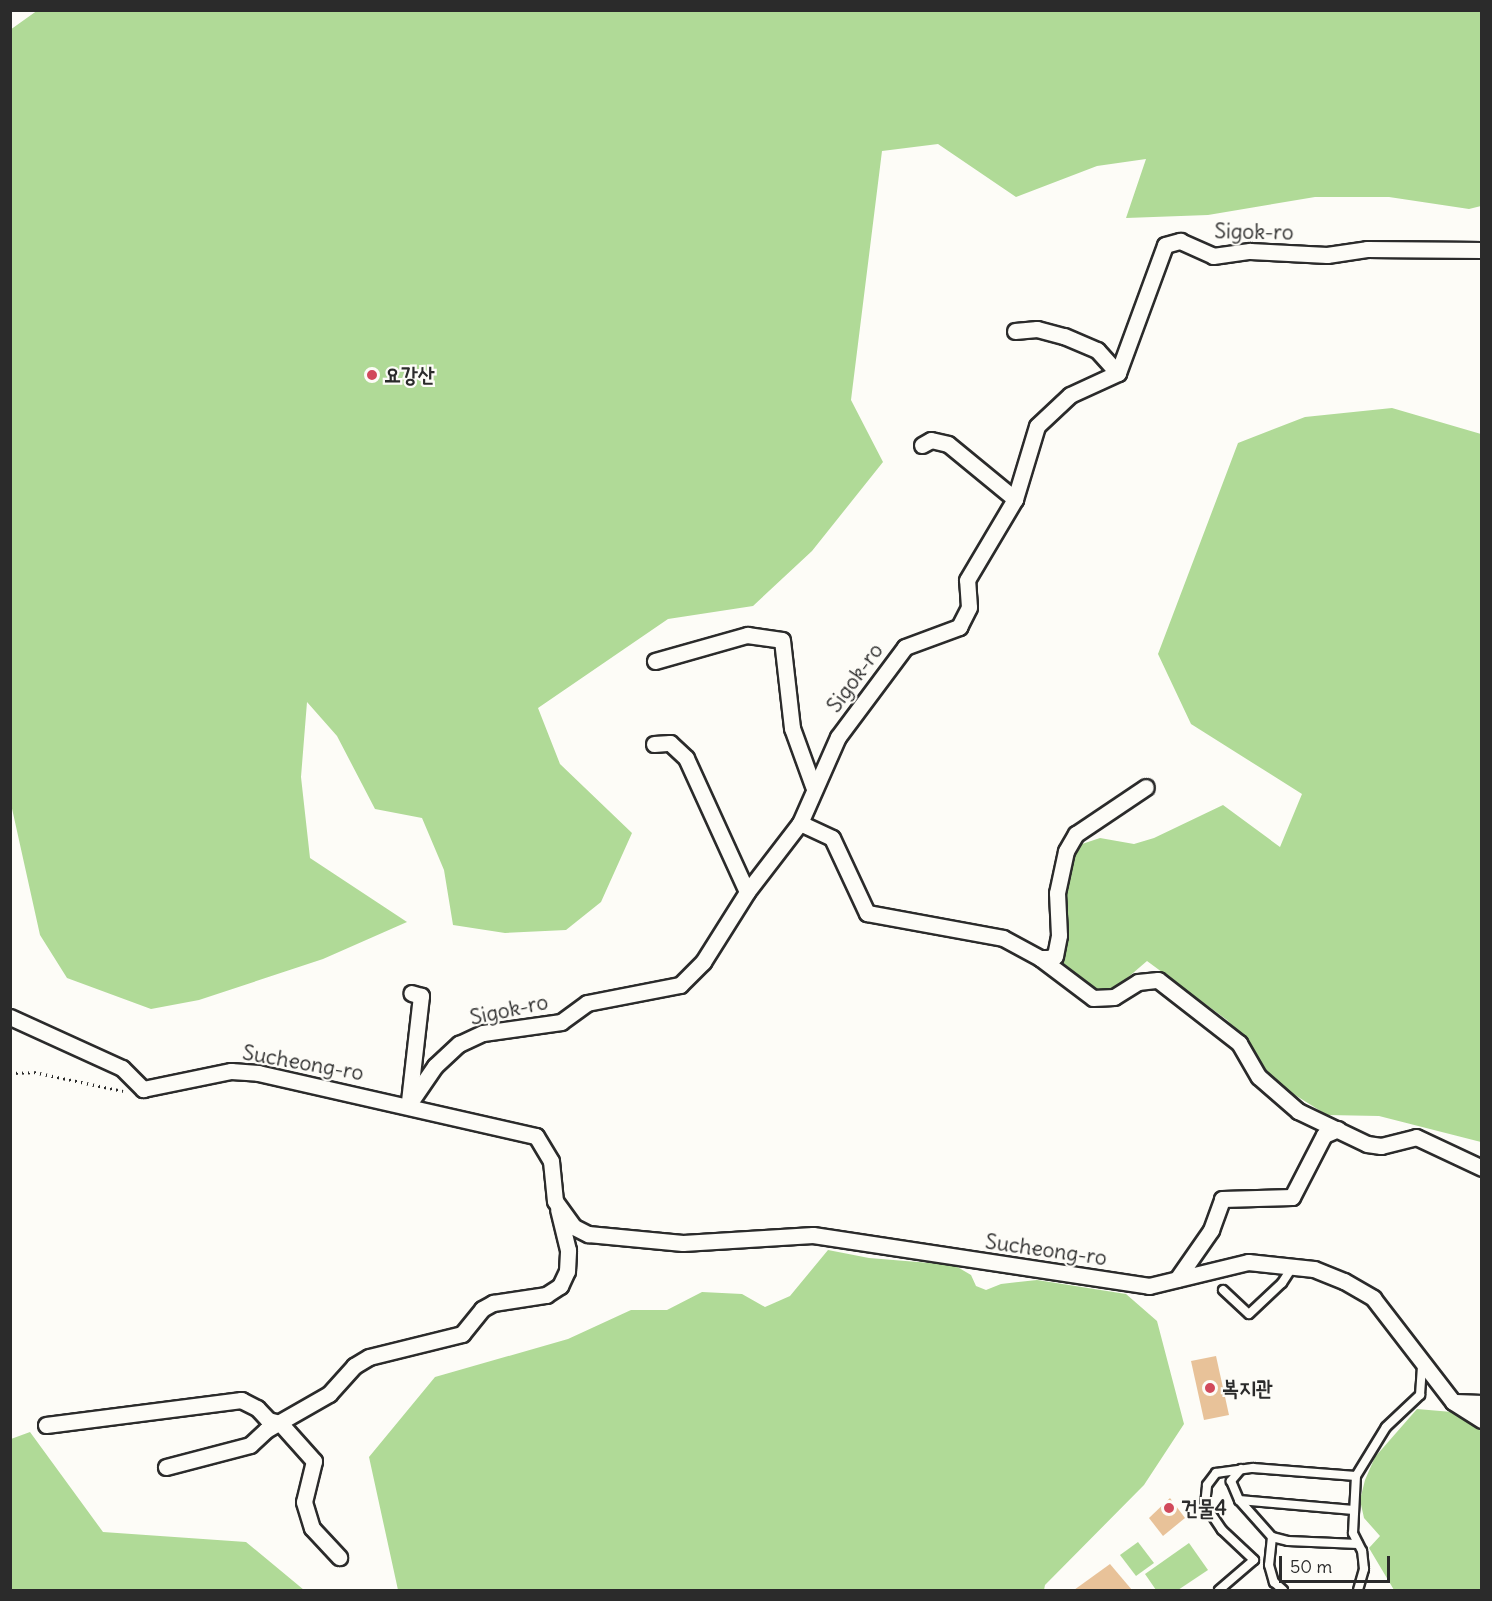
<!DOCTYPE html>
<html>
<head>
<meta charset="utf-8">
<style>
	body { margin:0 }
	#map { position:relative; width:1492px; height:1601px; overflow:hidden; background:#fdfcf7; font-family:Delius,"Poor Story",sans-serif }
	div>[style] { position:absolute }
	.green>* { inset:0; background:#b0da97 }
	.building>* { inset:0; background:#e8c299 }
	.path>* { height:3px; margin-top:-1.5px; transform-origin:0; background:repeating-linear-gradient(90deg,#2b2b2b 0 1.5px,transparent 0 6px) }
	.roads { filter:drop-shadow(2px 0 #2b2b2b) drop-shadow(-2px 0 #2b2b2b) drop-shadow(0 2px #2b2b2b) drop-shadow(0 -2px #2b2b2b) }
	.service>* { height:8px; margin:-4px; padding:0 4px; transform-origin:4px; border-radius:4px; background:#fdfcf7 }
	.minor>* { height:15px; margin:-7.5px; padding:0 7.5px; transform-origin:7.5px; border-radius:7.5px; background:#fdfcf7 }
	.dots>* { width:16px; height:16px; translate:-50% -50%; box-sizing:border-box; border:3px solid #fdfcf7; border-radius:50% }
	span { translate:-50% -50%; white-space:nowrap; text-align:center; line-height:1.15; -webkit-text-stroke:4.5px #fdfcf7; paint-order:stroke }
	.street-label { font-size:21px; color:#2b2b2b }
	.poi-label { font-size:21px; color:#2b2b2b; font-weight:700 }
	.left { translate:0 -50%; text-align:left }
	.frame { position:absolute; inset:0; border:12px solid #2b2b2b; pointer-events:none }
	.scale { position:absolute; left:1279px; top:1556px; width:111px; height:27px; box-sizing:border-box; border:3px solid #2b2b2b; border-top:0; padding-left:8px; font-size:18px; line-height:21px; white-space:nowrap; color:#2b2b2b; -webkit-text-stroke:4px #fdfcf7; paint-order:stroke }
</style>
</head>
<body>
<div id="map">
	<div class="green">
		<i style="clip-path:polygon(38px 10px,1481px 11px,1481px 206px,1469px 209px,1389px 197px,1315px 197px,1208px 215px,1126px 218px,1146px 159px,1097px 166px,1016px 197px,938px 144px,882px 151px,851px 400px,883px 462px,812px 551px,753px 606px,668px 619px,538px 708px,560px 764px,632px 833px,601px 902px,566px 930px,505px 933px,453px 925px,444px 870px,422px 818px,375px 809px,337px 736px,307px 702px,301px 777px,310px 858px,407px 922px,323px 959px,199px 1000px,151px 1009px,67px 978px,40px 935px,11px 804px,10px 30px)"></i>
		<i style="clip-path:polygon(1392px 408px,1481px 434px,1481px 1142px,1379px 1116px,1327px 1115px,1279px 1085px,1261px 1069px,1251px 1046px,1227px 1020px,1147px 961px,1112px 991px,1089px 991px,1061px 963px,1067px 944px,1066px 869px,1079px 845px,1100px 838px,1134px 844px,1154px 838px,1223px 805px,1280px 847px,1302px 794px,1191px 724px,1158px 654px,1238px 443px,1305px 417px)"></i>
		<i style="clip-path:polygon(828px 1250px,869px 1258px,954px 1265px,971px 1275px,976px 1286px,986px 1290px,1001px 1284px,1037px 1280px,1126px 1294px,1157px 1321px,1184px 1424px,1144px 1485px,1045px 1585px,1044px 1590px,398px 1590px,369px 1457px,435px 1377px,568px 1339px,631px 1310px,667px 1310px,702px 1292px,742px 1294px,765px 1307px,790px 1296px)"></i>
		<i style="clip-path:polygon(1417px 1409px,1452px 1412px,1481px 1431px,1481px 1590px,1394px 1590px,1369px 1548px,1380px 1536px,1364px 1518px,1360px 1500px,1365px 1480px,1375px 1457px)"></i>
		<i style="clip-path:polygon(30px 1432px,103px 1532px,246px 1542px,304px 1590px,11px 1590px,11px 1439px)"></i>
		<i style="clip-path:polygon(1138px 1542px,1154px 1563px,1136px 1576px,1120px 1555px)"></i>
		<i style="clip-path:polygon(1189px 1543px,1208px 1570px,1178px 1590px,1156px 1590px,1145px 1574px)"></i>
	</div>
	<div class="building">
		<i style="clip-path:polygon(1216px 1356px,1229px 1415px,1204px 1420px,1191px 1361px)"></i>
		<i style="clip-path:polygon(1170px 1498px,1185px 1518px,1163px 1536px,1149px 1518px)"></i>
		<i style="clip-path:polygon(1110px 1564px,1132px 1590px,1074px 1590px)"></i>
	</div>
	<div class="path">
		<i style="left:10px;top:1073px;width:24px;rotate:-2deg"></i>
		<i style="left:34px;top:1072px;width:91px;rotate:12.1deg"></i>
	</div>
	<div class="roads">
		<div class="service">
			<i style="left:1223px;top:1290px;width:35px;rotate:43deg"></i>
			<i style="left:1249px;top:1314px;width:45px;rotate:-43.2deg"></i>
			<i style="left:1282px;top:1283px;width:20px;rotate:-57deg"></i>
			<i style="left:1241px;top:1469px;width:16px;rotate:130deg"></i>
			<i style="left:1231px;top:1481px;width:21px;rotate:67deg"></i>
			<i style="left:1239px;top:1500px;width:115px;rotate:5deg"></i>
			<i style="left:1240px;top:1501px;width:48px;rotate:48.4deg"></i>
			<i style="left:1272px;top:1537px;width:16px;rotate:14deg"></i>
			<i style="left:1288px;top:1541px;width:70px;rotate:2.5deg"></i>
			<i style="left:1272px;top:1537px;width:28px;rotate:96deg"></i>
			<i style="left:1269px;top:1565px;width:18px;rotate:74deg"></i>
			<i style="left:1274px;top:1582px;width:12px;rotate:42deg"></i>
			<i style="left:1219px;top:1590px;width:46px;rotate:-40.6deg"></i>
			<i style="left:1254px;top:1560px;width:44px;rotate:-136.8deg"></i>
			<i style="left:1222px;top:1530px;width:30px;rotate:-124deg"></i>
			<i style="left:1205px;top:1505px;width:20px;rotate:-84deg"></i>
			<i style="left:1207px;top:1485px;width:15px;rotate:-53deg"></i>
			<i style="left:1216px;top:1473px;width:37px;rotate:-8deg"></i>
			<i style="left:1253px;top:1468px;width:103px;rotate:4.4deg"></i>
			<i style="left:1358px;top:1590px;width:22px;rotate:-74deg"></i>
			<i style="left:1364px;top:1569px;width:18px;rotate:-96deg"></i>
			<i style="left:1362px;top:1551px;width:20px;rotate:-117deg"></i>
			<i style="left:1353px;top:1533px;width:57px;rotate:-87deg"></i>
			<i style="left:1356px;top:1476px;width:57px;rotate:-58.5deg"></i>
			<i style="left:1386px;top:1427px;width:47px;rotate:-43.3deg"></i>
			<i style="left:1420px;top:1395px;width:27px;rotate:-86deg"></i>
		</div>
		<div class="minor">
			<i style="left:1015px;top:331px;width:22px;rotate:-5deg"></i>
			<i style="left:1037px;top:329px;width:28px;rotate:15deg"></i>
			<i style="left:1064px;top:336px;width:36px;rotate:23deg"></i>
			<i style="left:1097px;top:350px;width:31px;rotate:48deg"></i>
			<i style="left:922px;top:445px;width:10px;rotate:-29deg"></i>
			<i style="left:931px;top:440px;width:17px;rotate:13deg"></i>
			<i style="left:948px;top:444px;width:87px;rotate:39.4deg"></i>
			<i style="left:655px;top:661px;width:96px;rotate:-15.8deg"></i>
			<i style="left:747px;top:635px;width:35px;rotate:8deg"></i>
			<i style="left:782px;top:640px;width:89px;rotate:83.5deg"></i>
			<i style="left:792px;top:728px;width:62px;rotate:70.1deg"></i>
			<i style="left:654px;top:744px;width:16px;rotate:-4deg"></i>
			<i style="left:670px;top:743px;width:22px;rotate:43deg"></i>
			<i style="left:686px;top:758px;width:147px;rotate:65.5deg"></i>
			<i style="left:800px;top:823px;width:35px;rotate:25deg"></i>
			<i style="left:832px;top:838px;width:83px;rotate:65deg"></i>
			<i style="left:867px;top:913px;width:138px;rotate:10.4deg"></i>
			<i style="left:1003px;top:938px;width:42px;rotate:28.4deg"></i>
			<i style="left:1040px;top:958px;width:8px"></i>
			<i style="left:1048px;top:958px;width:7px;rotate:-16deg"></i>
			<i style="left:1055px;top:956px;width:21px;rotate:-79deg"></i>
			<i style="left:1059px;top:935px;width:42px;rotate:-92.7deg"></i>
			<i style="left:1057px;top:893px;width:43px;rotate:-77.9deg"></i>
			<i style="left:1066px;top:851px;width:20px;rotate:-60deg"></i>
			<i style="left:1076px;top:834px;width:84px;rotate:-33.9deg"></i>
			<i style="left:1040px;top:958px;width:66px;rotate:37deg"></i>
			<i style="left:1093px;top:998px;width:21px;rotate:-3deg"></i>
			<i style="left:1114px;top:997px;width:28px;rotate:-32deg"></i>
			<i style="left:1138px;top:982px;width:20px;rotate:-6deg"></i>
			<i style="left:1158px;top:980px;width:103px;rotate:37.9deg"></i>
			<i style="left:1239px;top:1043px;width:39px;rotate:60deg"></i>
			<i style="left:1259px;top:1077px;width:52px;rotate:41.1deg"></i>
			<i style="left:1298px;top:1111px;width:76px;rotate:25.6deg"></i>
			<i style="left:1367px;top:1144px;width:14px;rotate:8deg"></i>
			<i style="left:1381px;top:1146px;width:36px;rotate:-14deg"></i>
			<i style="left:1416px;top:1137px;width:73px;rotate:25.2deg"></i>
			<i style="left:10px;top:1017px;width:123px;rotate:24.5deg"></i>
			<i style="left:122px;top:1068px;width:30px;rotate:45deg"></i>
			<i style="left:143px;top:1089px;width:90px;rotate:-11.6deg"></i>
			<i style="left:231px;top:1071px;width:27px;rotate:4deg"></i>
			<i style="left:258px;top:1073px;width:285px;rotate:12.8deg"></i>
			<i style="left:536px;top:1136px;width:29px;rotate:59deg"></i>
			<i style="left:551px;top:1161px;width:40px;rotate:84.3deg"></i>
			<i style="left:555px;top:1201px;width:32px;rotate:54deg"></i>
			<i style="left:574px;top:1227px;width:16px;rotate:27deg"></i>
			<i style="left:588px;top:1234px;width:95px;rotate:5.4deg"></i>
			<i style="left:683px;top:1243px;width:130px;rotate:-3.5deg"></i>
			<i style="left:813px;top:1235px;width:340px;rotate:8.6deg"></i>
			<i style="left:1149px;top:1286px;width:102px;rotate:-13.6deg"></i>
			<i style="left:1248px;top:1262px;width:66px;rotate:6.1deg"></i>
			<i style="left:1314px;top:1269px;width:32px;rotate:22deg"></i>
			<i style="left:1344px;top:1281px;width:34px;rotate:30deg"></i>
			<i style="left:1373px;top:1298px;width:131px;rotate:52.4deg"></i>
			<i style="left:1453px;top:1402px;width:34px;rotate:32deg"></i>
			<i style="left:409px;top:1101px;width:106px;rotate:-83.5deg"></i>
			<i style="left:421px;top:996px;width:10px;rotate:-163deg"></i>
			<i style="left:409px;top:1104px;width:46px;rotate:-55.6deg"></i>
			<i style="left:435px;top:1066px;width:33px;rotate:-43deg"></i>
			<i style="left:459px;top:1044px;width:26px;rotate:-25deg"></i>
			<i style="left:483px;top:1033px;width:79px;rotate:-8deg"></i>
			<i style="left:561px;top:1022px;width:32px;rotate:-36deg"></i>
			<i style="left:587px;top:1003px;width:95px;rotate:-11deg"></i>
			<i style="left:680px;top:985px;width:33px;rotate:-45deg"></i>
			<i style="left:703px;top:962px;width:83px;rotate:-57.8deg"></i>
			<i style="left:747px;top:892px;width:87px;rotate:-52.5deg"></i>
			<i style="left:800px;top:823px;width:94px;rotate:-66.2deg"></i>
			<i style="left:838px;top:737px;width:112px;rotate:-53.3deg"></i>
			<i style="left:905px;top:647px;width:58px;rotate:-20.3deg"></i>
			<i style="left:959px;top:627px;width:22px;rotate:-63deg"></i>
			<i style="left:969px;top:607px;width:27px;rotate:-94deg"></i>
			<i style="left:967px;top:580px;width:94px;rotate:-59.3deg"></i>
			<i style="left:1015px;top:499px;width:76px;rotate:-73.2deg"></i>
			<i style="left:1037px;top:426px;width:45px;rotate:-43.2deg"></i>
			<i style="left:1070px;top:395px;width:53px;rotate:-24.6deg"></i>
			<i style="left:1118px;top:373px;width:136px;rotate:-69.8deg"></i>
			<i style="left:1165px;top:245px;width:16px;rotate:-15deg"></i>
			<i style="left:1180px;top:241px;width:36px;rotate:24deg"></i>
			<i style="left:1213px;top:256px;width:37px;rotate:-8deg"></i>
			<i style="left:1250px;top:251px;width:77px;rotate:3deg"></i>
			<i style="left:1327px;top:255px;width:40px;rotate:-8.5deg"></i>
			<i style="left:1367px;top:249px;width:115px;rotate:0.5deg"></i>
			<i style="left:1177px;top:1279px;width:60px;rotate:-55.2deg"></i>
			<i style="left:1211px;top:1230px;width:33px;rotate:-70deg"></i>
			<i style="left:1222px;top:1199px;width:70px;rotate:-1.6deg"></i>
			<i style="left:1292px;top:1197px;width:70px;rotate:-62.7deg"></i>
			<i style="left:1324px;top:1135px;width:15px;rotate:-23deg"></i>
			<i style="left:1455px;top:1402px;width:27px;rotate:2deg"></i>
			<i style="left:46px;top:1425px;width:197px;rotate:-7.3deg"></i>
			<i style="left:241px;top:1400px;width:18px;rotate:27deg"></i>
			<i style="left:257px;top:1408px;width:16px;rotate:47deg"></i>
			<i style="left:268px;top:1420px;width:12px;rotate:14deg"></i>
			<i style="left:280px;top:1423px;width:51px;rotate:48.2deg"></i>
			<i style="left:314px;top:1461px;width:42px;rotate:103.7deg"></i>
			<i style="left:304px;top:1502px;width:27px;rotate:73deg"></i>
			<i style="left:312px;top:1528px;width:40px;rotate:47deg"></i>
			<i style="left:166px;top:1467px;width:87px;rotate:-14.7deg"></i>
			<i style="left:250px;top:1445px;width:22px;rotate:-43deg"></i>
			<i style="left:266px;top:1430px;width:73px;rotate:-29.7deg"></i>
			<i style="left:329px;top:1394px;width:38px;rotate:-48deg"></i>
			<i style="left:354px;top:1366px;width:17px;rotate:-31deg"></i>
			<i style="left:369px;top:1357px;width:96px;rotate:-13.9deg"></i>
			<i style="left:462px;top:1334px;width:32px;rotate:-51deg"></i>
			<i style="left:482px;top:1309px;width:13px;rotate:-29deg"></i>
			<i style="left:493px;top:1303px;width:54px;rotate:-8.6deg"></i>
			<i style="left:546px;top:1295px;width:17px;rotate:-33deg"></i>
			<i style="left:560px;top:1286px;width:17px;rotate:-65deg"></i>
			<i style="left:567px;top:1271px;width:21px;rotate:-87deg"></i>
			<i style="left:568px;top:1250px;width:42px;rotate:-103.7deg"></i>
		</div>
	</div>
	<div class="dots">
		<i style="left:372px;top:375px;background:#d1495b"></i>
		<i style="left:1210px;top:1388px;background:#d1495b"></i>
		<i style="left:1169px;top:1508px;background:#d1495b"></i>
	</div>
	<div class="street-label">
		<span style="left:1254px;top:232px;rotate:1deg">Sigok-ro</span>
		<span style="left:855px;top:678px;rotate:-54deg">Sigok-ro</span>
		<span style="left:509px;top:1010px;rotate:-12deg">Sigok-ro</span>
		<span style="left:303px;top:1063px;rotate:10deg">Sucheong-ro</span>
		<span style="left:1046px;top:1250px;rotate:8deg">Sucheong-ro</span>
	</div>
	<div class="poi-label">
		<span class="left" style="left:384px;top:375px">요강산</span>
		<span class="left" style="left:1222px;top:1388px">복지관</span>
		<span class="left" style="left:1181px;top:1508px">건물4</span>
	</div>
	<div class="frame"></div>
	<div class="scale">50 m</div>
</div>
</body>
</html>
